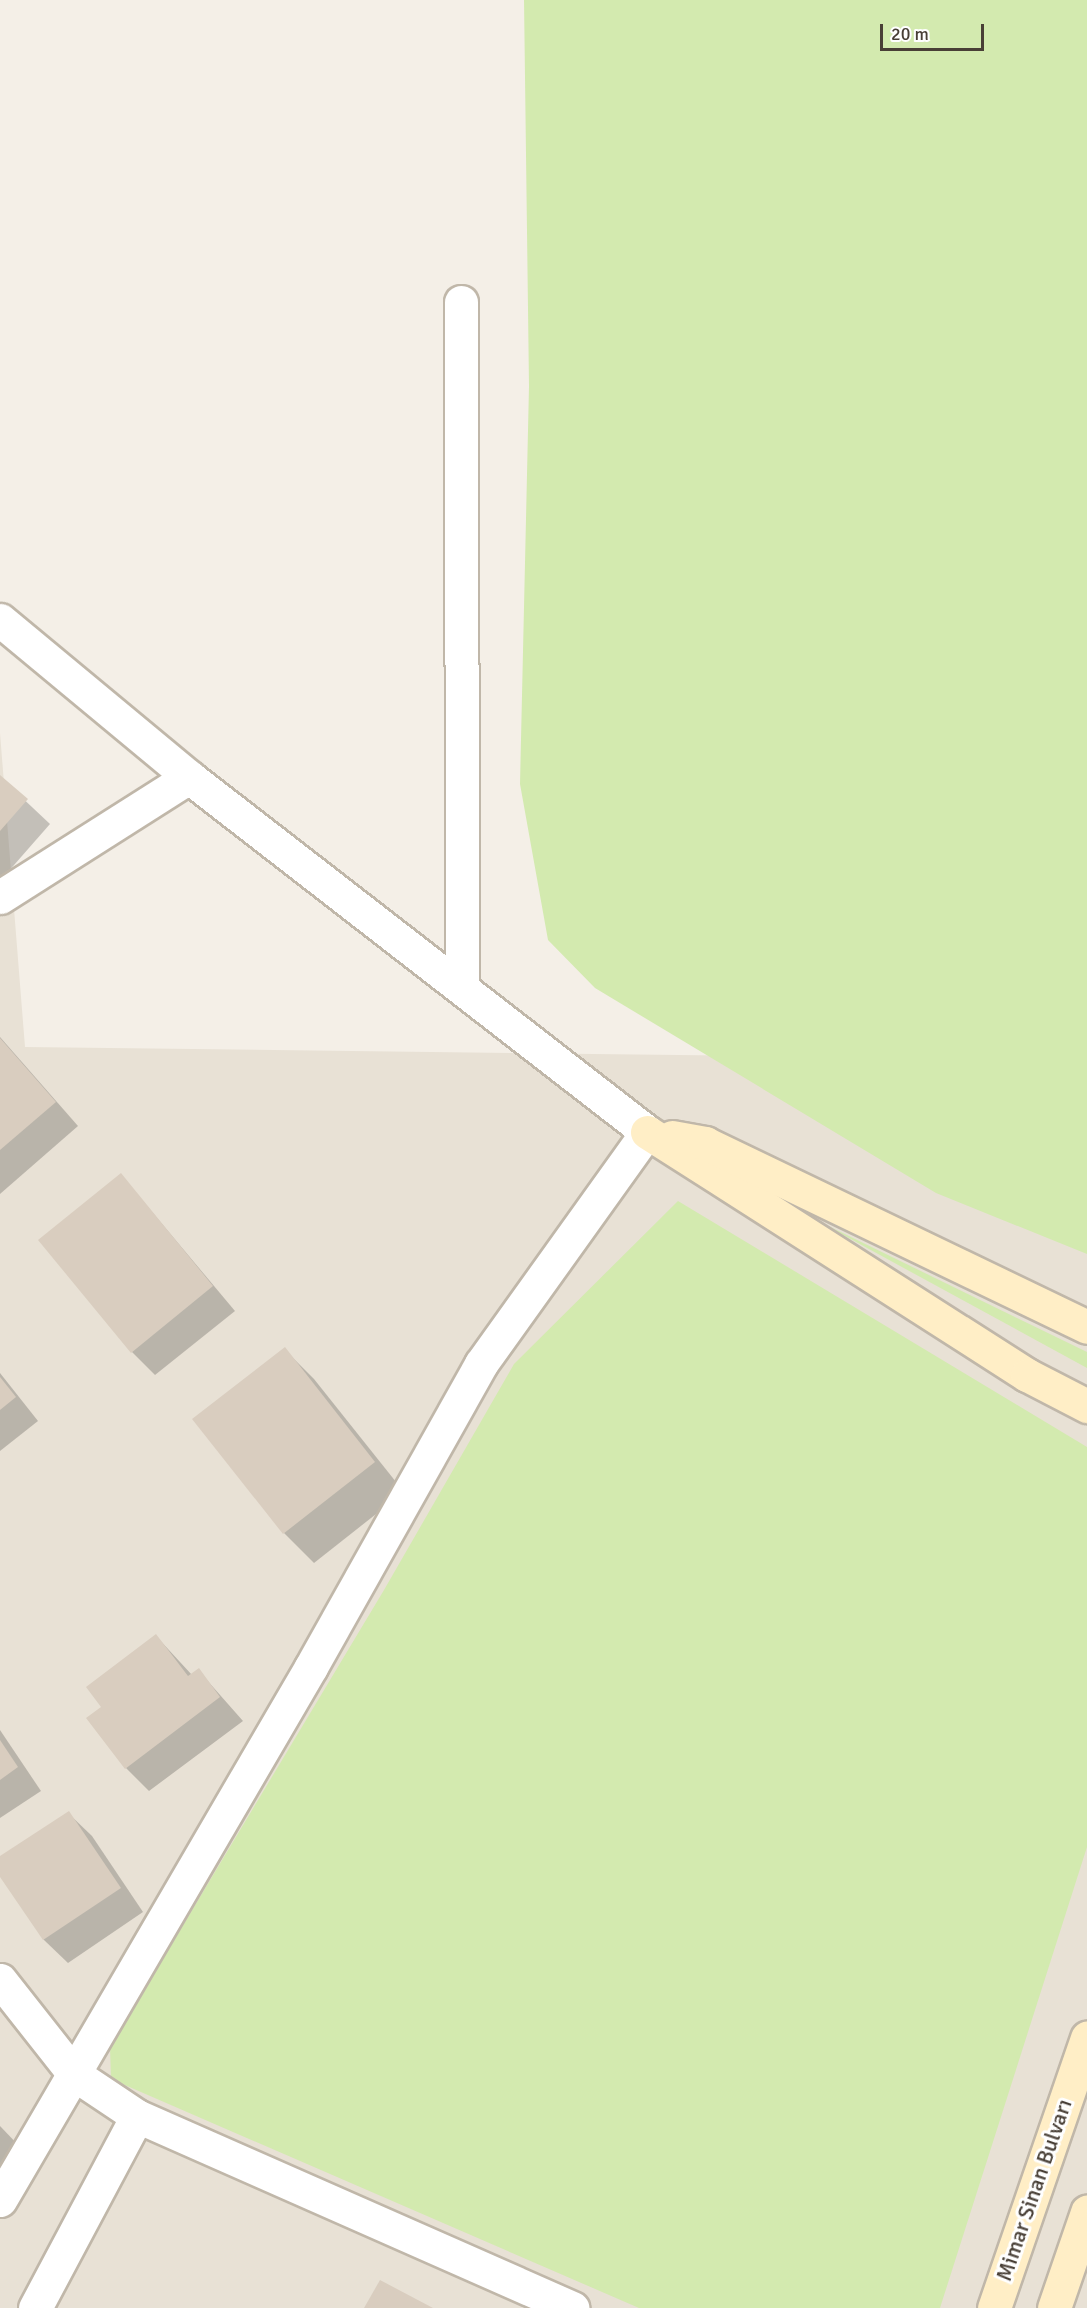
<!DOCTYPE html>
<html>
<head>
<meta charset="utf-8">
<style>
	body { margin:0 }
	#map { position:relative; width:1087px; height:2308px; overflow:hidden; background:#f4efe7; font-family:Signika,sans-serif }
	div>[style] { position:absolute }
	.residential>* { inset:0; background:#e8e1d5 }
	.green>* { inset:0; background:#d3eaaf }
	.shadow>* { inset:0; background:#0003 }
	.building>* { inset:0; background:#d9cdbf }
	.roads { filter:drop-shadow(2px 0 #c0b7a9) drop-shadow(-2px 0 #c0b7a9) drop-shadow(0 2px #c0b7a9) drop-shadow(0 -2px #c0b7a9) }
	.street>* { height:33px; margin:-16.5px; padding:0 16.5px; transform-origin:16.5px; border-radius:16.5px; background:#fff }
	.secondary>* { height:33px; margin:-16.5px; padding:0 16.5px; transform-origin:16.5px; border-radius:16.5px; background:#ffeec6 }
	span { translate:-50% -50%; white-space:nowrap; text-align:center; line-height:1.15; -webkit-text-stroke:6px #fff; paint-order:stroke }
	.street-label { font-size:22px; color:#483f36 }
	.scale { position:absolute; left:880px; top:24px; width:104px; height:27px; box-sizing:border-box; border:3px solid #483f36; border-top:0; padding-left:8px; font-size:18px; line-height:21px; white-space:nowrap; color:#483f36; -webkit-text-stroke:4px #fff; paint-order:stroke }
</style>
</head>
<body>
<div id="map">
	<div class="residential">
		<i style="clip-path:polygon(0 733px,25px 1047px,835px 1057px,1087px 907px,1087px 2308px,0 2308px)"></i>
	</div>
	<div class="green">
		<i style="clip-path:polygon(524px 0,1087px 0,1087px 1254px,936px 1193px,595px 988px,548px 940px,520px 784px,529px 386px)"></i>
		<i style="clip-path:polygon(678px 1201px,1087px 1447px,1087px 1847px,940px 2308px,639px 2308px,111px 2079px,110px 2047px,384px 1590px,514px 1364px)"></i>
		<i style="clip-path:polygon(814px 1219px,1087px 1352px,1087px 1368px)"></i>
	</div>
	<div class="shadow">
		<i style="clip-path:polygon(0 777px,50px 824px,0 881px)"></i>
		<i style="clip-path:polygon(0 1037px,78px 1126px,0 1194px)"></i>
		<i style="clip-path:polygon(121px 1175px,235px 1311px,155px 1375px,132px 1352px)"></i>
		<i style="clip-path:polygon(284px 1349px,314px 1379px,404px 1492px,314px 1563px,284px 1533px)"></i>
		<i style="clip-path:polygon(0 1373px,38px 1421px,0 1451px)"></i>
		<i style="clip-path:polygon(156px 1636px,192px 1675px,198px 1670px,243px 1721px,149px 1791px,126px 1768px,103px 1707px)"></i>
		<i style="clip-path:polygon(0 1730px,41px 1791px,0 1818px)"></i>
		<i style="clip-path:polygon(68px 1813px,92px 1836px,143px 1912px,68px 1963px,44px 1940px,0 1874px,0 1858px)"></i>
		<i style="clip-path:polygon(0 2126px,22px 2149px,0 2197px)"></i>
	</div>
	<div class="building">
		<i style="clip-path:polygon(0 775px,28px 799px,0 831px)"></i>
		<i style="clip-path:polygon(0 1038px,56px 1102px,0 1150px)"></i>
		<i style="clip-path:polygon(121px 1173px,213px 1286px,131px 1353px,38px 1240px)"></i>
		<i style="clip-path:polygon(285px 1347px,375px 1462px,283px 1534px,192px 1419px)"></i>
		<i style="clip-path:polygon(0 1377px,16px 1397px,0 1410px)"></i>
		<i style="clip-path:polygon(156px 1634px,188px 1676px,199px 1668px,220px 1697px,125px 1769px,86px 1718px,101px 1707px,86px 1687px)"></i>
		<i style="clip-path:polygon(0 1740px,18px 1767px,0 1780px)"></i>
		<i style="clip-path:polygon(69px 1811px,121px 1888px,43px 1940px,0 1877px,0 1856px)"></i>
		<i style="clip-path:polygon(380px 2280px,433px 2308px,364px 2308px)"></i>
	</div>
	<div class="roads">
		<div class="street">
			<i style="left:461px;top:302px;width:686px;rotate:89.92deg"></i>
			<i style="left:0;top:620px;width:246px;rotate:39.7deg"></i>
			<i style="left:189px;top:777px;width:579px;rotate:37.78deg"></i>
			<i style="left:647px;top:1132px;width:285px;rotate:125.6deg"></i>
			<i style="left:481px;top:1364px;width:347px;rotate:119.3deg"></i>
			<i style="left:311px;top:1667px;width:617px;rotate:120.26deg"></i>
			<i style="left:0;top:897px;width:224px;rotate:-32.4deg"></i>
			<i style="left:0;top:1980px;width:120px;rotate:51.8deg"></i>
			<i style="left:74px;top:2074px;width:76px;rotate:33.7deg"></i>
			<i style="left:137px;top:2116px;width:476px;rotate:23.8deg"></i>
			<i style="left:35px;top:2308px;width:217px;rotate:-62deg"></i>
		</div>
		<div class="secondary">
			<i style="left:647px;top:1132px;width:451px;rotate:32.6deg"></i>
			<i style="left:1027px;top:1375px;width:68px;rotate:27.3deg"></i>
			<i style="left:672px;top:1137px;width:34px;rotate:10deg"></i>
			<i style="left:705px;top:1143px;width:424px;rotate:25.7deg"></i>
			<i style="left:994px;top:2308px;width:286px;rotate:-71deg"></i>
			<i style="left:1054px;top:2308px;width:102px;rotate:-71deg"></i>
		</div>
	</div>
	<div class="street-label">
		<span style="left:1034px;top:2190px;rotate:-71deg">Mimar Sinan Bulvarı</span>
	</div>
	<div class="scale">20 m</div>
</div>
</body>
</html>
